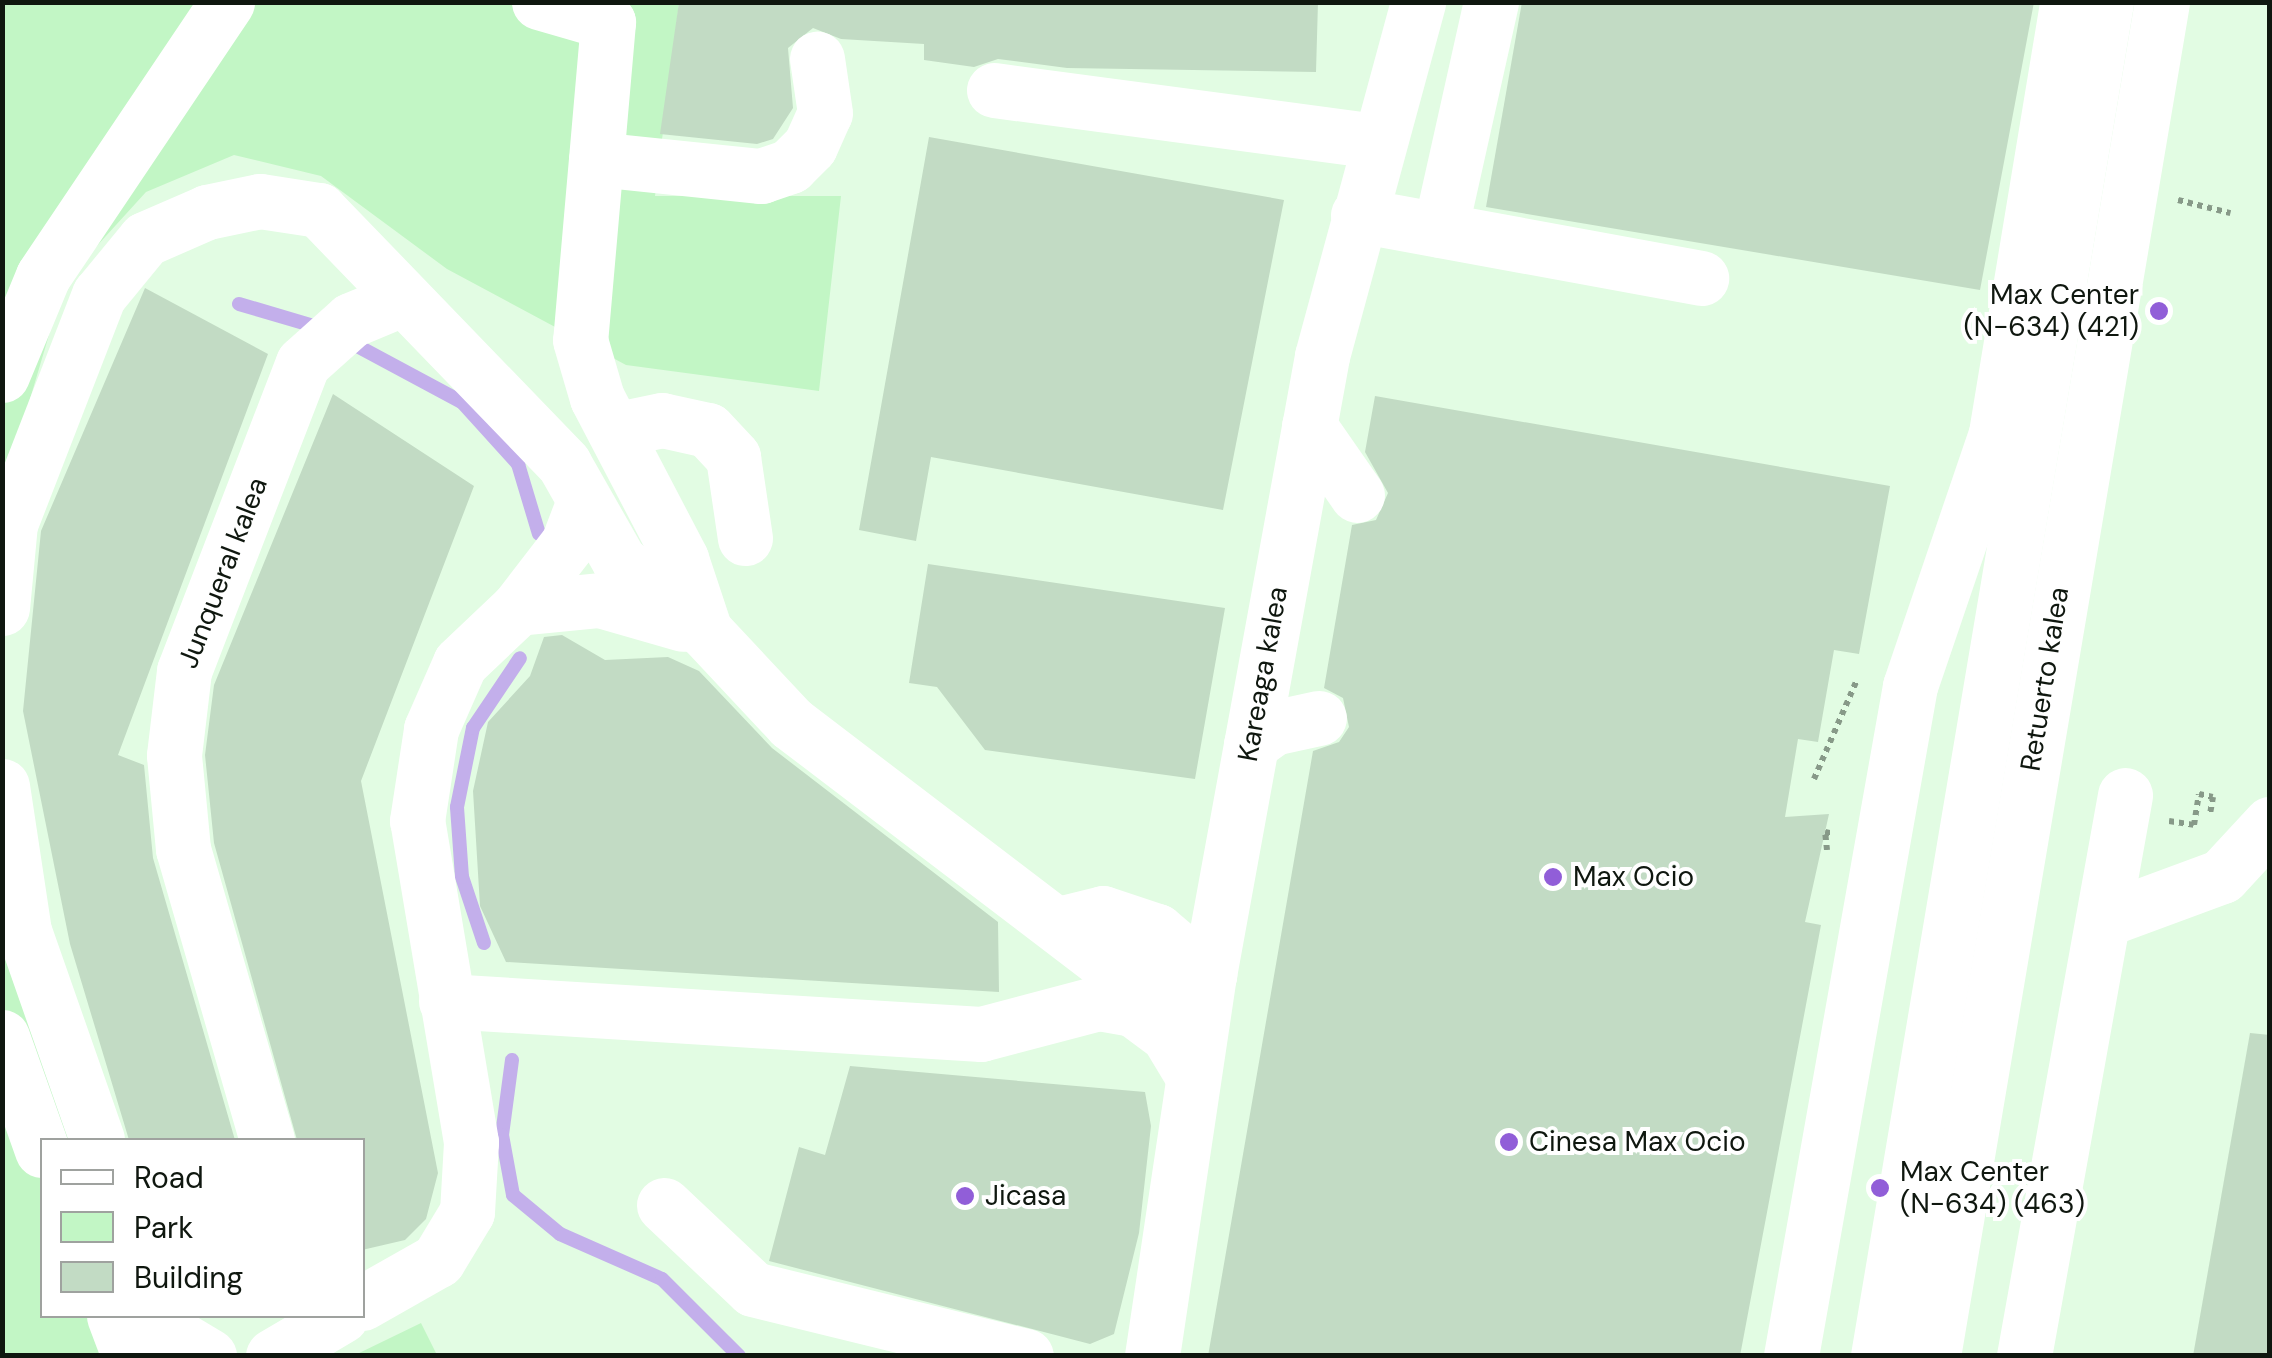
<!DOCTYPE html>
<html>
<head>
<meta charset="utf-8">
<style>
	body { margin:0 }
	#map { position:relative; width:2272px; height:1358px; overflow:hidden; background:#e2fce3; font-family:"DM Sans",sans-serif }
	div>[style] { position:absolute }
	.green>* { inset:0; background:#c2f6c5 }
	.stream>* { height:14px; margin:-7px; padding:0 7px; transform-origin:7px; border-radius:7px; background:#c3afeb }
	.building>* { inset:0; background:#c2dbc4 }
	.path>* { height:6px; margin-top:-3px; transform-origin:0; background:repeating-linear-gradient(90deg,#879988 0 5px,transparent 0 10px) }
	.minor>* { height:55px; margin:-27.5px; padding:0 27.5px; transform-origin:27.5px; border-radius:27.5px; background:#fff }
	.major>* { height:55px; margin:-27.5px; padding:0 27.5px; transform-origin:27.5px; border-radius:27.5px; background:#fff }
	.dots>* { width:28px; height:28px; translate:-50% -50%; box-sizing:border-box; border:5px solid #fff; border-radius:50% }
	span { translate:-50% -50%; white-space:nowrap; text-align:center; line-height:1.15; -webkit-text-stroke:8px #fff; paint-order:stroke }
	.poi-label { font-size:28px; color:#0f170f }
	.right { translate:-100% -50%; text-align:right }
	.left { translate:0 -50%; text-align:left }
	.street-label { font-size:28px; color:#0f170f }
	.frame { position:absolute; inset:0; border:5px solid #0f170f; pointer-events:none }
	.legend { position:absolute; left:40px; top:1138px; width:325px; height:180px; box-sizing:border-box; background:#fff; border:2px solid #9fa29f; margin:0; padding:12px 18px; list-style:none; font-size:30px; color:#0f170f }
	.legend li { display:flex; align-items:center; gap:20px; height:50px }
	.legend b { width:50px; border:2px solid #9fa29f }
</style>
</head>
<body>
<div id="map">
	<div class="green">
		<i style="clip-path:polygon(3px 3px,679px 3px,655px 196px,841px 196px,819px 391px,626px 365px,447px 269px,321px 176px,234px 155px,146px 192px,65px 281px,3px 490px)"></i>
		<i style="clip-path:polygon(2px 937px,76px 1140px,42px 1140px,42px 1316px,140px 1316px,168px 1355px,3px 1355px)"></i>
		<i style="clip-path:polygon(421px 1323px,437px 1355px,355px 1355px)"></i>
	</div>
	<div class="stream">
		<i style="left:239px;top:304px;width:89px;rotate:16.4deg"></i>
		<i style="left:348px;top:341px;width:129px;rotate:28.2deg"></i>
		<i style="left:462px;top:402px;width:84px;rotate:47.9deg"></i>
		<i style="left:518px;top:464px;width:73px;rotate:73.3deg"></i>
		<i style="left:484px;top:943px;width:70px;rotate:-108.4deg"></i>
		<i style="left:462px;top:877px;width:70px;rotate:-94.1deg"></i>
		<i style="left:457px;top:807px;width:81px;rotate:-78.6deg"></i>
		<i style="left:473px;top:728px;width:84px;rotate:-56.1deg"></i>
		<i style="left:512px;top:1060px;width:76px;rotate:97.6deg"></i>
		<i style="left:502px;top:1135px;width:61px;rotate:79.6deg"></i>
		<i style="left:513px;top:1195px;width:61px;rotate:39.7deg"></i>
		<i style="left:560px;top:1234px;width:111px;rotate:23.8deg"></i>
		<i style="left:662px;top:1279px;width:109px;rotate:45deg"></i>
	</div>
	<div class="building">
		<i style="clip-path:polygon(679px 2px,1318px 2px,1316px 72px,1067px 68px,998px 59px,974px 67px,924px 60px,924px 44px,841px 39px,813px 28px,788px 48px,793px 108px,773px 139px,757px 144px,660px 134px)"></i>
		<i style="clip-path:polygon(2034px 2px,1980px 290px,1486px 207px,1522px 2px)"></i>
		<i style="clip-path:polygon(929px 137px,1284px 200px,1223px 510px,931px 457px,916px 541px,859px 530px)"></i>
		<i style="clip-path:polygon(145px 288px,268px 354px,118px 755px,144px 765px,153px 858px,235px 1140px,129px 1140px,70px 944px,23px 711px,41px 531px)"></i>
		<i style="clip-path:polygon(333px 394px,474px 486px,361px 781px,438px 1173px,426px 1219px,405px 1240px,362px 1250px,362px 1140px,297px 1140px,214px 843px,205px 755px,214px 685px)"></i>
		<i style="clip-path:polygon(1375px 396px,1890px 486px,1859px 654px,1834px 650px,1818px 742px,1798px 739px,1785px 817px,1829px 814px,1805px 922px,1821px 925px,1740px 1356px,1208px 1356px,1313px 751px,1339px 742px,1349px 727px,1343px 698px,1324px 688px,1352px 525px,1376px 520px,1388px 493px,1365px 452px)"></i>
		<i style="clip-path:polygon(928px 564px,1225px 608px,1195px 779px,985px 750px,937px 687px,909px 683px)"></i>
		<i style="clip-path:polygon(562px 635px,605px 660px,668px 657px,699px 671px,772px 748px,998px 922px,999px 992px,506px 962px,480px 906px,473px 791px,488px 722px,530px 676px,544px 637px)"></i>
		<i style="clip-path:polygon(2250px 1033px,2270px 1035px,2270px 1356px,2193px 1356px)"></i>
		<i style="clip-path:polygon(850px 1066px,1145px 1092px,1151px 1126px,1139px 1233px,1114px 1334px,1090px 1344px,769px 1261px,799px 1147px,825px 1155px)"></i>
	</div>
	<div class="path">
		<i style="left:2178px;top:200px;width:54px;rotate:14deg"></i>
		<i style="left:1814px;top:779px;width:106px;rotate:-66.6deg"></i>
		<i style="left:2169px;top:821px;width:25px;rotate:9deg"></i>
		<i style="left:2194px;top:825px;width:31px;rotate:-81deg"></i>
		<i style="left:2199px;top:794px;width:14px;rotate:12deg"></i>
		<i style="left:2213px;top:797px;width:17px;rotate:100deg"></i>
		<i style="left:1827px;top:850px;width:18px;rotate:-96deg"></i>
		<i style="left:1825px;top:832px;width:9px;rotate:13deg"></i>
	</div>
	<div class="minor">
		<i style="left:539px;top:2px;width:72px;rotate:16.2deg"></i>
		<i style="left:608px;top:22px;width:319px;rotate:95deg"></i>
		<i style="left:580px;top:340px;width:60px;rotate:73.7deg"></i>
		<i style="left:597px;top:398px;width:182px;rotate:62.4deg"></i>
		<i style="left:681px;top:559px;width:76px;rotate:71.6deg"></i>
		<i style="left:994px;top:90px;width:385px;rotate:7.6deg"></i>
		<i style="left:596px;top:159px;width:166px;rotate:5.9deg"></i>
		<i style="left:761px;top:176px;width:31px;rotate:-19deg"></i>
		<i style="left:790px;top:166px;width:28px;rotate:-45deg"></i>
		<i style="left:810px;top:146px;width:36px;rotate:-66deg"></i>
		<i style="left:825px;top:113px;width:55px;rotate:-98.4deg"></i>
		<i style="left:1358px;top:215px;width:349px;rotate:10.4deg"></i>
		<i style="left:1440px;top:230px;width:234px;rotate:-77.4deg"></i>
		<i style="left:2px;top:375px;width:107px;rotate:-67.5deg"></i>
		<i style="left:43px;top:276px;width:330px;rotate:-56.1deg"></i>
		<i style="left:1309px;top:426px;width:84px;rotate:55.2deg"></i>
		<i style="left:614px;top:430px;width:49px;rotate:-11.8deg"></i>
		<i style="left:662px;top:420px;width:47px;rotate:12.3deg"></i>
		<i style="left:708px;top:430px;width:37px;rotate:47deg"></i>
		<i style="left:733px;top:457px;width:82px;rotate:81.6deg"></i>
		<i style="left:2px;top:608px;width:84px;rotate:-84.6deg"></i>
		<i style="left:10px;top:524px;width:246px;rotate:-68.8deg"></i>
		<i style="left:99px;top:295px;width:72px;rotate:-50.6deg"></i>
		<i style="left:145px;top:239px;width:68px;rotate:-23.5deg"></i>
		<i style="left:207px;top:212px;width:54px;rotate:-11.7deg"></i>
		<i style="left:260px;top:201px;width:60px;rotate:8.7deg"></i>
		<i style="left:319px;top:210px;width:353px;rotate:46deg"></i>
		<i style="left:564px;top:464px;width:112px;rotate:60.4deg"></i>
		<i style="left:619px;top:561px;width:111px;rotate:39.1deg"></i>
		<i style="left:705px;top:631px;width:126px;rotate:46.9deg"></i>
		<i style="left:791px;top:723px;width:388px;rotate:37.3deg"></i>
		<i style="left:1100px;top:958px;width:71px;rotate:19.7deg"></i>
		<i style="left:1167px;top:982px;width:43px;rotate:-9.5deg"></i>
		<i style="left:518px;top:608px;width:82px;rotate:-52.4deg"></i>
		<i style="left:568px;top:543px;width:45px;rotate:-69.1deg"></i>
		<i style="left:1251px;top:744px;width:27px;rotate:-36deg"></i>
		<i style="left:1273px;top:728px;width:47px;rotate:-12.3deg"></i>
		<i style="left:2px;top:786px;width:147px;rotate:81.4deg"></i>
		<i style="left:24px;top:931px;width:221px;rotate:70.7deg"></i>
		<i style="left:2103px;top:920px;width:127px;rotate:-20.3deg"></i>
		<i style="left:2222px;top:876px;width:71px;rotate:-47.3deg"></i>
		<i style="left:1059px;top:924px;width:45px;rotate:-14deg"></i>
		<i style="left:1103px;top:913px;width:57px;rotate:18.4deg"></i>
		<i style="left:1157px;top:931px;width:68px;rotate:40.2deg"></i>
		<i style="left:446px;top:1001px;width:536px;rotate:3.53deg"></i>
		<i style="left:981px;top:1034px;width:121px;rotate:-14.8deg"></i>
		<i style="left:1098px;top:1003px;width:36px;rotate:10deg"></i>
		<i style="left:1133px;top:1009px;width:44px;rotate:36.6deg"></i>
		<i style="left:1168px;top:1035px;width:47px;rotate:59deg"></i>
		<i style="left:2px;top:1037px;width:120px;rotate:70.5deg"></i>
		<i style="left:267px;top:1140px;width:303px;rotate:-106.1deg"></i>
		<i style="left:183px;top:849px;width:94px;rotate:-95.5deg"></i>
		<i style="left:174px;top:755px;width:85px;rotate:-83.2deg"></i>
		<i style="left:184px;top:671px;width:330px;rotate:-68.9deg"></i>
		<i style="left:303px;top:363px;width:64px;rotate:-41.9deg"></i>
		<i style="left:351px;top:320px;width:57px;rotate:-22.5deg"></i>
		<i style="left:664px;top:1205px;width:122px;rotate:43.3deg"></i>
		<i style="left:753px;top:1289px;width:281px;rotate:13.8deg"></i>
		<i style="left:362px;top:1303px;width:87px;rotate:-29.5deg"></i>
		<i style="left:438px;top:1260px;width:56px;rotate:-58.9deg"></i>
		<i style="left:467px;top:1212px;width:70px;rotate:-86.7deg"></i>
		<i style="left:471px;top:1142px;width:326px;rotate:-99.5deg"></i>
		<i style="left:417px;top:821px;width:93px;rotate:-81.3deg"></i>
		<i style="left:431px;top:729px;width:72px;rotate:-66.3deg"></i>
		<i style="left:460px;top:663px;width:80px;rotate:-43.5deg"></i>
		<i style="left:518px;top:608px;width:82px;rotate:-5.6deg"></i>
		<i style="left:600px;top:600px;width:86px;rotate:16.1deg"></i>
		<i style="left:114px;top:1316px;width:43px;rotate:69.4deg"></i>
		<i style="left:165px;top:1316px;width:21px;rotate:65deg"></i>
		<i style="left:174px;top:1335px;width:41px;rotate:31deg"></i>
		<i style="left:273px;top:1356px;width:79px;rotate:-30.5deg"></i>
		<i style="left:1152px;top:1356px;width:385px;rotate:-81.5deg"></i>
		<i style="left:1209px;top:975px;width:629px;rotate:-79.65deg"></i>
		<i style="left:1322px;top:356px;width:367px;rotate:-74.8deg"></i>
		<i style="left:1791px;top:1356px;width:680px;rotate:-79.93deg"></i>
		<i style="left:1910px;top:686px;width:267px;rotate:-71.2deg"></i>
		<i style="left:1996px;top:433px;width:437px;rotate:-80.6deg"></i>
		<i style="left:2024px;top:1356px;width:570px;rotate:-79.79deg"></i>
	</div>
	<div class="major">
		<i style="left:1878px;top:1356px;width:1373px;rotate:-80.44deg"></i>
		<i style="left:1933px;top:1356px;width:1373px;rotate:-80.4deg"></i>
	</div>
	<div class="dots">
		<i style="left:2159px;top:311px;background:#915ed8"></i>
		<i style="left:1553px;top:877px;background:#915ed8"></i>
		<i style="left:1509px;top:1142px;background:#915ed8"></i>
		<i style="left:1880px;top:1188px;background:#915ed8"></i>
		<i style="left:965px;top:1196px;background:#915ed8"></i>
	</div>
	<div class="poi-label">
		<span class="right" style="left:2139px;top:311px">Max Center<br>(N-634) (421)</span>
		<span class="left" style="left:1573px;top:877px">Max Ocio</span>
		<span class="left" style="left:1529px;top:1142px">Cinesa Max Ocio</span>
		<span class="left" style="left:1900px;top:1188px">Max Center<br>(N-634) (463)</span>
		<span class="left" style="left:985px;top:1196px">Jicasa</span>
	</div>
	<div class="street-label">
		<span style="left:223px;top:573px;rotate:-69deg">Junqueral kalea</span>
		<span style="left:1263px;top:674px;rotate:-80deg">Kareaga kalea</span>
		<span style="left:2045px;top:679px;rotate:-81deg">Retuerto kalea</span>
	</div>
	<div class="frame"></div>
	<ul class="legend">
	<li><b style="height:12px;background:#fff"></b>Road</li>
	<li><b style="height:28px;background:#c2f6c5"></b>Park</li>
	<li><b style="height:28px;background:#c2dbc4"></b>Building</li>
	</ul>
</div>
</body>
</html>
